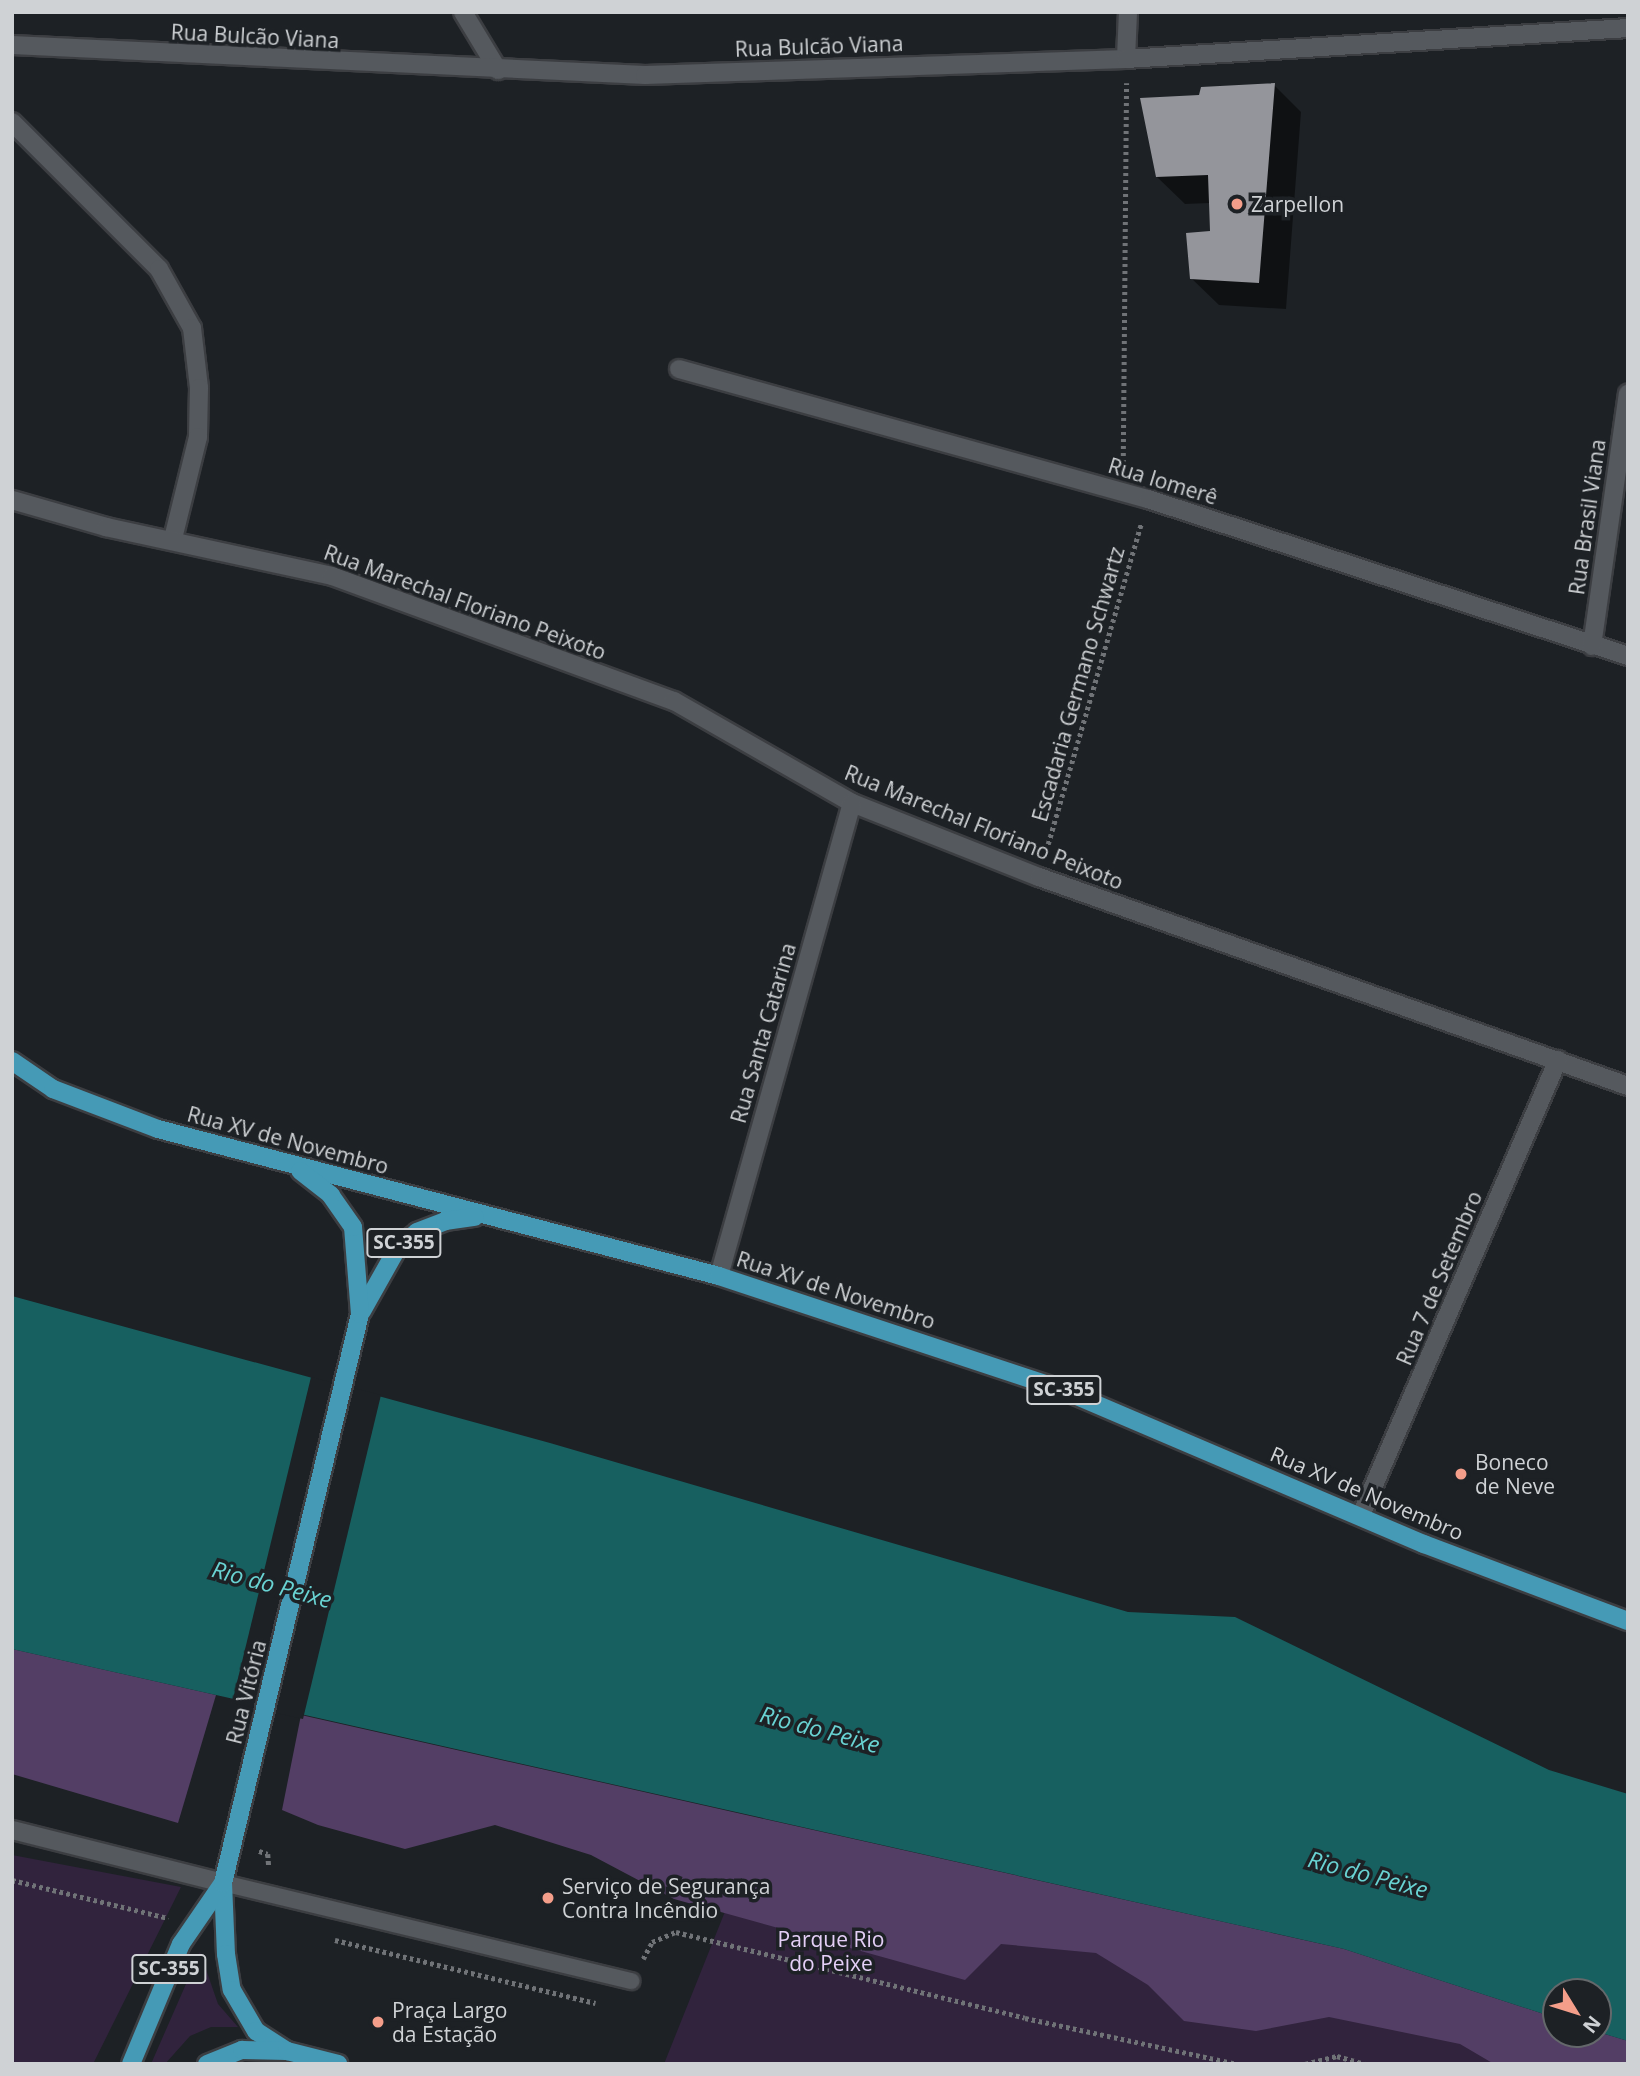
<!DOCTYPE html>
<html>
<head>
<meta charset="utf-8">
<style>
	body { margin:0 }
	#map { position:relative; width:1640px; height:2076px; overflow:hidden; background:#1d2125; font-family:"Open Sans",sans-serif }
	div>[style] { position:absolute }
	.green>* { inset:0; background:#31233d }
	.forest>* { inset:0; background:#533e65 }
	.water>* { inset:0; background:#176060 }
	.pier>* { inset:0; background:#1d2125 }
	.shadow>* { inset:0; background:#0007 }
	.building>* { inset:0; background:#94959b }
	.path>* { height:4.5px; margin-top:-2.25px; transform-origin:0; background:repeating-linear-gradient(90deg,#707377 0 3.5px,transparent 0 7px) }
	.roads { filter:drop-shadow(2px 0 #3c3e42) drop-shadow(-2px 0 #3c3e42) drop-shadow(0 2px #3c3e42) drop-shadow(0 -2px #3c3e42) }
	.lane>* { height:16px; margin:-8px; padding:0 8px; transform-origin:8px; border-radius:8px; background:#55595e }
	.street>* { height:18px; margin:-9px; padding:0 9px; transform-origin:9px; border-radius:9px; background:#55595e }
	.secondary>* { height:18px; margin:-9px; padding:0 9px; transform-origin:9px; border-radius:9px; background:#55595e }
	.primary>* { height:18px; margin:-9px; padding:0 9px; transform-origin:9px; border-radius:9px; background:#459ab6 }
	.dots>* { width:19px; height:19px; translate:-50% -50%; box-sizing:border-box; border:4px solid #1d2125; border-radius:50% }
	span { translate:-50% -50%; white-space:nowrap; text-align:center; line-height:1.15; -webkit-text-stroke:7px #1d2125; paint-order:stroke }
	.shield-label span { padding:2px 5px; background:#1d2125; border:2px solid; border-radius:5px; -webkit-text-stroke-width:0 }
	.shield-label { font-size:19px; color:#cfd2d5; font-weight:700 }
	.street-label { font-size:21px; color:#cfd2d5 }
	.poi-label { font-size:21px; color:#cfd2d5 }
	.left { translate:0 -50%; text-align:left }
	.park-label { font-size:21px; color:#e4cff7 }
	.water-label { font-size:23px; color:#69d3d3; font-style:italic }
	.frame { position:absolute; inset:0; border:14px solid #cfd2d5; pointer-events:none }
	.north { position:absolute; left:1542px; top:1978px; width:70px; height:70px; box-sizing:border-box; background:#1d2125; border:2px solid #64686b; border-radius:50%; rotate:128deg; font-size:19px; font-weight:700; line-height:28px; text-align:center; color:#cfd2d5 }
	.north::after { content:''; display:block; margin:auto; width:24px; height:32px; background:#f49e8a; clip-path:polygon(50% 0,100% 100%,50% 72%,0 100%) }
</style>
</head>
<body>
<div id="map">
	<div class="green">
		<i style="clip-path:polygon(762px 1819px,1556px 2018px,1556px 2034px,1598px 2032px,1628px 2041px,1628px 2064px,664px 2064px)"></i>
		<i style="clip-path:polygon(12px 1855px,181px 1887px,93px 2064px,12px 2064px)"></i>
		<i style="clip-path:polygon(200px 1952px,218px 2004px,238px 2027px,211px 2027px,190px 2036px,165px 2064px,151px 2064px)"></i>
	</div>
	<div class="forest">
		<i style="clip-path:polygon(12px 1649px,216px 1695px,178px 1823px,12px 1774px)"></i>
		<i style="clip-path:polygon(301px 1715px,1344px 1949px,1556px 2018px,1556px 2034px,1598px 2032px,1628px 2041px,1628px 2064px,1494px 2064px,1460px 2044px,1329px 2017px,1256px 2031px,1184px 2021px,1148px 1985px,1096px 1953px,1001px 1944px,965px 1980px,674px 1899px,591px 1855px,495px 1825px,405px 1849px,318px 1825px,282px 1810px)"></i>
	</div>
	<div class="water">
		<i style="clip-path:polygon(12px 1296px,550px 1443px,1128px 1612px,1235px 1617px,1549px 1770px,1628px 1794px,1628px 2041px,1598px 2032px,1598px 1992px,1556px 1992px,1556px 2018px,1344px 1949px,12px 1649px)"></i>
	</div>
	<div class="pier">
		<i style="clip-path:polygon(311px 1377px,381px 1395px,303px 1719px,232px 1703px)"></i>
	</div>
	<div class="shadow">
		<i style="clip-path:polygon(1274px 85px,1301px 112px,1286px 309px,1219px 305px,1191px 278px,1211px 233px,1210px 203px,1185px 204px,1157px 177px,1201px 97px)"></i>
	</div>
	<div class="building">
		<i style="clip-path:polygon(1275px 83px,1259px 283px,1190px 279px,1186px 233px,1210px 231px,1208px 175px,1156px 177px,1140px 98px,1199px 95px,1201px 87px)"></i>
	</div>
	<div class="path">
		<i style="left:1123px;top:463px;width:380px;rotate:-89.5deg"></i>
		<i style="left:1046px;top:851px;width:341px;rotate:-73.8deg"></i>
		<i style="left:259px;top:1851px;width:9px;rotate:18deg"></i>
		<i style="left:268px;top:1854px;width:13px;rotate:86deg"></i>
		<i style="left:12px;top:1880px;width:161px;rotate:13.7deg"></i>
		<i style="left:335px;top:1940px;width:268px;rotate:13.6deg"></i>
		<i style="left:643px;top:1959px;width:19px;rotate:-62deg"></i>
		<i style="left:652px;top:1942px;width:26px;rotate:-23deg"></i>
		<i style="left:676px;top:1932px;width:359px;rotate:13.8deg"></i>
		<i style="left:1025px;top:2018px;width:217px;rotate:12.2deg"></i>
		<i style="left:1305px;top:2064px;width:33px;rotate:-14deg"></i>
		<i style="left:1337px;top:2056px;width:29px;rotate:16deg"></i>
	</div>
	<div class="roads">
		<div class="lane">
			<i style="left:223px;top:1883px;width:420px;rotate:13.5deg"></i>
		</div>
		<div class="street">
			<i style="left:1126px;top:59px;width:47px;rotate:-87.6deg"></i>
			<i style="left:12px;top:122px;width:208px;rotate:45deg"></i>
			<i style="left:159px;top:269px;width:68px;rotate:60.8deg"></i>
			<i style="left:192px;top:328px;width:60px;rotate:83.3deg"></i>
			<i style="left:199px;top:388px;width:49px;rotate:91.2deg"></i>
			<i style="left:198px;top:437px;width:105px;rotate:103.8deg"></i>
			<i style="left:679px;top:369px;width:487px;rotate:15.5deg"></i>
			<i style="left:1148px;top:499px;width:505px;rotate:18.11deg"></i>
			<i style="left:12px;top:500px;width:98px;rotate:16deg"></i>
			<i style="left:106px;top:527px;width:231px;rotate:12.2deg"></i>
			<i style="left:332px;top:576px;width:364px;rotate:20.1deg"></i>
			<i style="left:674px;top:701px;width:205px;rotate:29.8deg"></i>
			<i style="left:852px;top:803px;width:201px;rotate:21.6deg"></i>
			<i style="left:1039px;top:877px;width:625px;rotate:19.54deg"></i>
			<i style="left:1592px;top:646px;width:255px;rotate:-81.9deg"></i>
			<i style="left:719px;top:1276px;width:491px;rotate:-74.3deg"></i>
			<i style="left:1361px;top:1515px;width:496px;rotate:-66.6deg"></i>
		</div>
		<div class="secondary">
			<i style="left:463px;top:12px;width:68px;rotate:58.9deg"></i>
			<i style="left:12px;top:45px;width:634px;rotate:2.71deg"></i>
			<i style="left:645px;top:75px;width:481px;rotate:-1.9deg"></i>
			<i style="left:1126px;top:59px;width:503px;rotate:-3.53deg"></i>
			<i style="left:12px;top:1830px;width:218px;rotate:14.1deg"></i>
		</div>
		<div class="primary">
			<i style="left:12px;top:1061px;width:50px;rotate:34.3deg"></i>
			<i style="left:53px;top:1089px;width:112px;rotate:20.9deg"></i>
			<i style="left:158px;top:1129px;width:580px;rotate:14.68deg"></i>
			<i style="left:719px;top:1276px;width:357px;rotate:18.3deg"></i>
			<i style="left:1058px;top:1388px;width:398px;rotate:23.1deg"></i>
			<i style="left:1424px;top:1544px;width:218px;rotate:20.7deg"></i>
			<i style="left:362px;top:1311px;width:73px;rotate:-60.6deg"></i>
			<i style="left:398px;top:1247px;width:24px;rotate:-38deg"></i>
			<i style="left:417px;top:1232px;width:30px;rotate:-21deg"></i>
			<i style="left:445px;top:1221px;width:30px;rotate:-8deg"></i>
			<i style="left:223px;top:1883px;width:71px;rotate:87.6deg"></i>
			<i style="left:226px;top:1954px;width:36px;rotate:81deg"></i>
			<i style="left:232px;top:1990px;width:48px;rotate:59.7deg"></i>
			<i style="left:256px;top:2031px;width:37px;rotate:33deg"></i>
			<i style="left:131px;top:2064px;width:130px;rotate:-67.4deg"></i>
			<i style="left:181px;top:1944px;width:74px;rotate:-55.5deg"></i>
			<i style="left:223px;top:1883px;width:585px;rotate:-76.46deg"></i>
			<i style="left:360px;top:1314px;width:87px;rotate:-94.6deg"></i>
			<i style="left:353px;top:1227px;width:39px;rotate:-125deg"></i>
			<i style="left:331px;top:1195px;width:39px;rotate:-142deg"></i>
			<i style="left:207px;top:2064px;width:38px;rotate:-22deg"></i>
			<i style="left:242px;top:2050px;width:45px;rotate:1.3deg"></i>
			<i style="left:287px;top:2051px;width:53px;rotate:14.3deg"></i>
		</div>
	</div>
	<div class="dots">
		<i style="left:1237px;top:204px;background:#f49e8a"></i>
		<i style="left:1461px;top:1474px;background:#f49e8a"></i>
		<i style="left:548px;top:1898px;background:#f49e8a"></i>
		<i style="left:378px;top:2022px;background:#f49e8a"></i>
	</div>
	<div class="shield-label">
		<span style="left:404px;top:1243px">SC-355</span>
		<span style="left:1064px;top:1390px">SC-355</span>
		<span style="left:169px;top:1969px">SC-355</span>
	</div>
	<div class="street-label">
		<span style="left:255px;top:36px;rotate:3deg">Rua Bulcão Viana</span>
		<span style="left:819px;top:46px;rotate:-2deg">Rua Bulcão Viana</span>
		<span style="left:1163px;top:481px;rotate:17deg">Rua Iomerê</span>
		<span style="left:1587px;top:517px;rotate:-82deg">Rua Brasil Viana</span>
		<span style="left:465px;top:602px;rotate:20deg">Rua Marechal Floriano Peixoto</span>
		<span style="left:1078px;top:684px;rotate:-74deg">Escadaria Germano Schwartz</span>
		<span style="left:984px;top:827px;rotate:22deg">Rua Marechal Floriano Peixoto</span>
		<span style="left:763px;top:1033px;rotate:-74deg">Rua Santa Catarina</span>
		<span style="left:288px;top:1140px;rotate:15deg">Rua XV de Novembro</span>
		<span style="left:1439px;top:1278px;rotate:-67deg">Rua 7 de Setembro</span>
		<span style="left:836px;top:1290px;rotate:18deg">Rua XV de Novembro</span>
		<span style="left:1367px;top:1493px;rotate:23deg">Rua XV de Novembro</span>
		<span style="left:246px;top:1692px;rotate:-76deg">Rua Vitória</span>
	</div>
	<div class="poi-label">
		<span class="left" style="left:1251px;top:204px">Zarpellon</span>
		<span class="left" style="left:1475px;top:1474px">Boneco<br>de Neve</span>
		<span class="left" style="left:562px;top:1898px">Serviço de Segurança<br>Contra Incêndio</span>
		<span class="left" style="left:392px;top:2022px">Praça Largo<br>da Estação</span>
	</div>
	<div class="park-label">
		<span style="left:831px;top:1951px">Parque Rio<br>do Peixe</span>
	</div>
	<div class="water-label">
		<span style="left:272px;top:1584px;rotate:15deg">Rio do Peixe</span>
		<span style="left:820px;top:1729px;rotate:15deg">Rio do Peixe</span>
		<span style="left:1368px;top:1874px;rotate:15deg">Rio do Peixe</span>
	</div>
	<div class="frame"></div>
	<div class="north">N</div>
</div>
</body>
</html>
